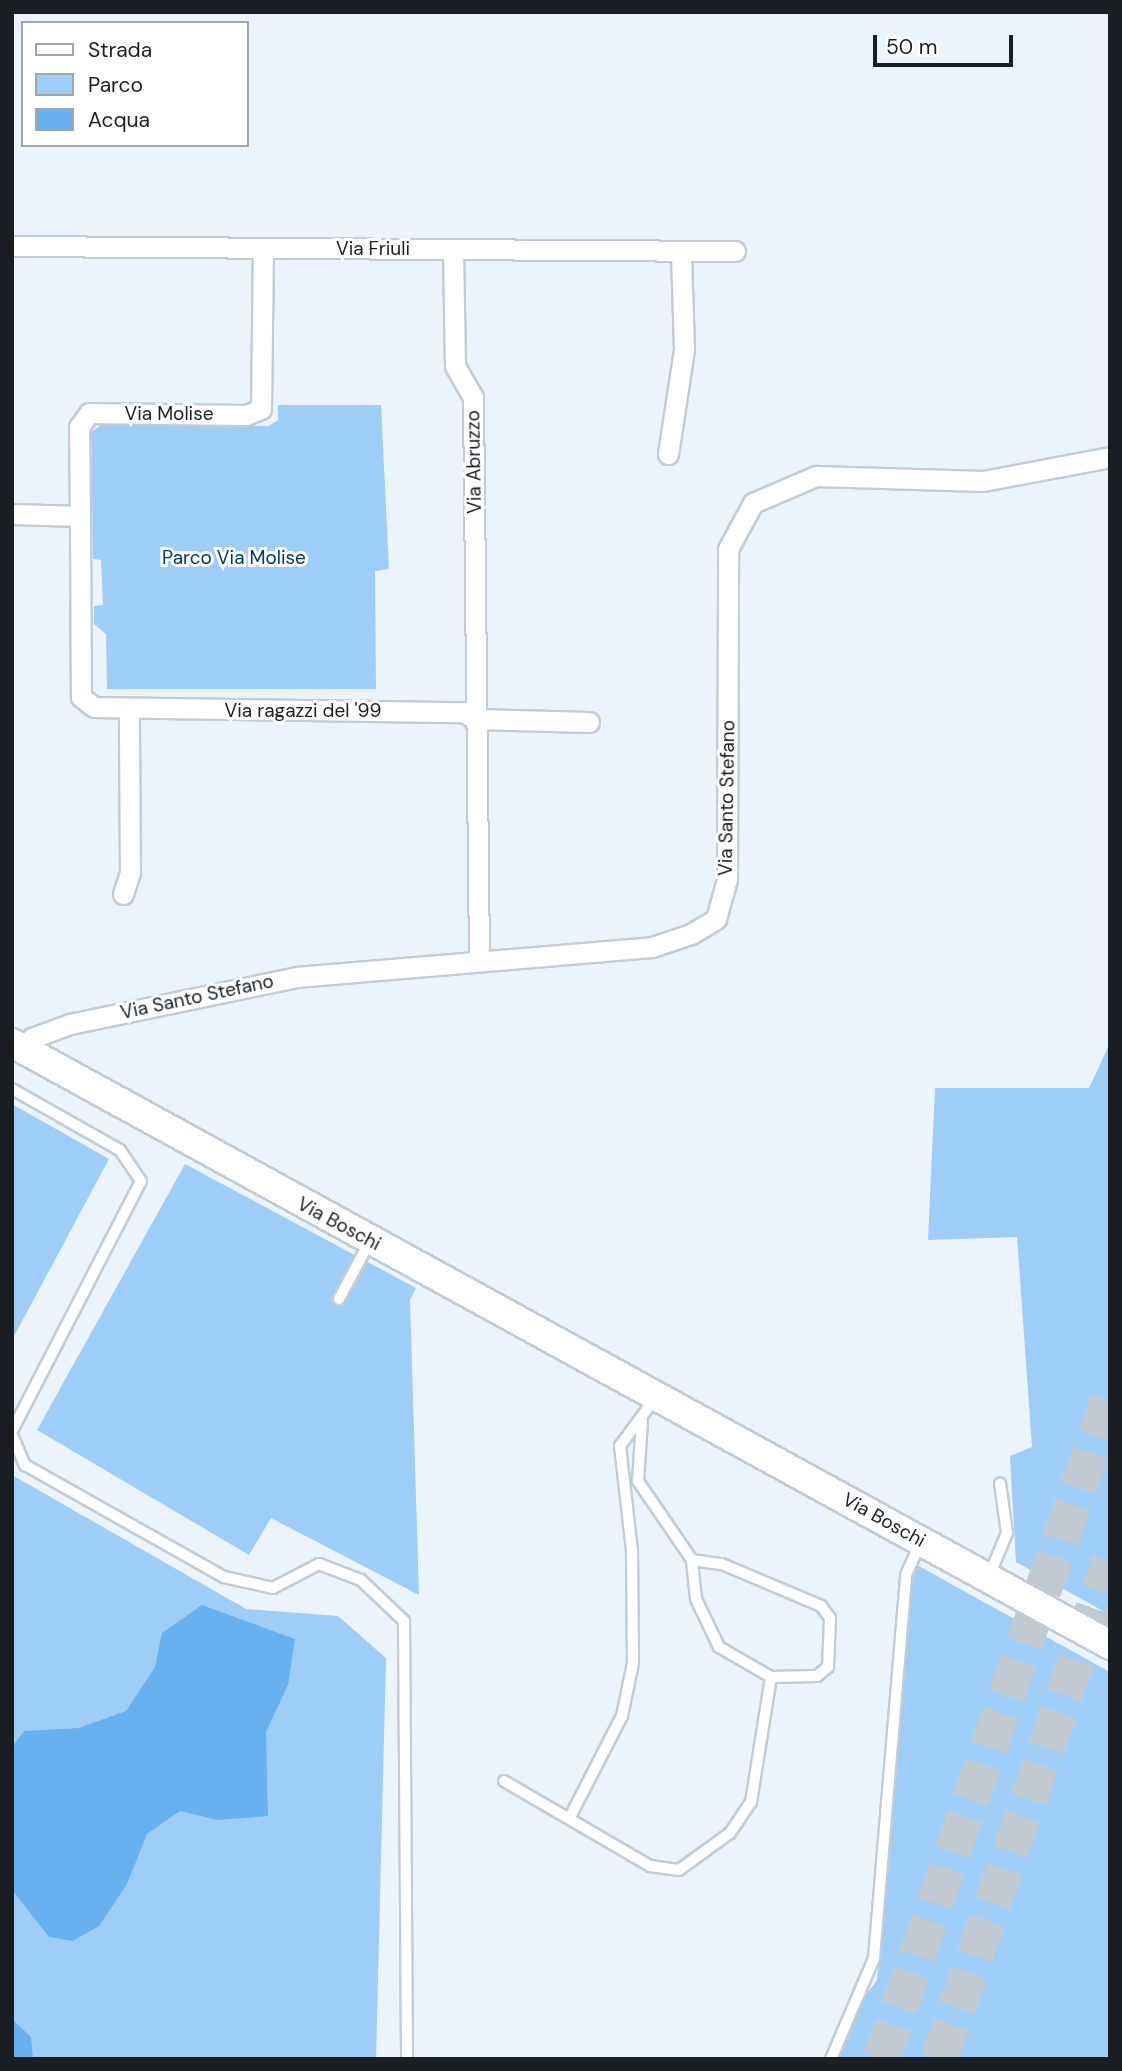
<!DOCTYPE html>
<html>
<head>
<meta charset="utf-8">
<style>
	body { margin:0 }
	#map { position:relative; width:1122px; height:2071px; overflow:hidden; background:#ebf4fd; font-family:"DM Sans",sans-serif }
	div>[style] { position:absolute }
	.green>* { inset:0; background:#9ecdf7 }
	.water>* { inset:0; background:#68b1f0 }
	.highway-tunnel>* { height:37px; margin-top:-18.5px; transform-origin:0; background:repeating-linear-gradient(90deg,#c1c9d1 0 37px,transparent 0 55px) }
	.roads { filter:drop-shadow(2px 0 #c3ccd4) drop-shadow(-2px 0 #c3ccd4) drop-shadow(0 2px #c3ccd4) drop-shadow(0 -2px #c3ccd4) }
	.lane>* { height:10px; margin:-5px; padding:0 5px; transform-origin:5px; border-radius:5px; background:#fff }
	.street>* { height:19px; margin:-9.5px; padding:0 9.5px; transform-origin:9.5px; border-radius:9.5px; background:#fff }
	.secondary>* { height:28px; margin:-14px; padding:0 14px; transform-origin:14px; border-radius:14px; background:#fff }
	span { translate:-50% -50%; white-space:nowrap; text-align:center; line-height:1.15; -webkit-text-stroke:6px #fff; paint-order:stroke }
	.street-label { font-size:19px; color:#1a1d21 }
	.park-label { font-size:19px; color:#003960 }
	.frame { position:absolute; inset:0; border:14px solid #1a1d21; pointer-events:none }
	.legend { position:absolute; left:21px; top:21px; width:228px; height:126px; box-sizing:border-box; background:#fff; border:2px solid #a3a5a6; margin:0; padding:9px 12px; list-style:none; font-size:21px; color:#1a1d21 }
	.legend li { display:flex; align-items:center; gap:14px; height:35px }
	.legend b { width:35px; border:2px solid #a3a5a6 }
	.scale { position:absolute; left:873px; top:35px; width:140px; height:32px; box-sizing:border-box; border:4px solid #1a1d21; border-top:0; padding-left:9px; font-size:21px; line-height:24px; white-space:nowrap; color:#1a1d21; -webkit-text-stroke:5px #fff; paint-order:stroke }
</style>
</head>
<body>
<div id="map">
	<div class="green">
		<i style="clip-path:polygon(278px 405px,381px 405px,389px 569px,375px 571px,376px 689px,107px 689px,106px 634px,94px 624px,94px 606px,103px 605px,101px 560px,93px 559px,91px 432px,103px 424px,269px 426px,278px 420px)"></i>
		<i style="clip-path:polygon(1110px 1043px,1110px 1615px,1016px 1562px,1010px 1456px,1032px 1447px,1017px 1237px,928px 1240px,935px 1088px,1089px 1088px)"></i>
		<i style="clip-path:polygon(12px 1104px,109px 1159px,12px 1340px)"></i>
		<i style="clip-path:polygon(185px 1164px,416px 1288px,410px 1300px,419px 1595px,271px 1518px,249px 1555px,37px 1430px)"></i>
		<i style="clip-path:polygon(12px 1475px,246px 1609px,338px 1616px,386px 1658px,376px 2059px,12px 2059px)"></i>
		<i style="clip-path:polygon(917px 1565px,1110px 1672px,1110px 2059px,836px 2059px,847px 2021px,877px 1980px,911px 1576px)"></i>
	</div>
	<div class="water">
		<i style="clip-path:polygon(202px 1605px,295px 1639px,288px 1685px,266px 1732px,268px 1816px,217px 1820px,180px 1811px,147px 1834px,127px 1884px,99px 1926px,73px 1941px,49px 1937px,12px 1890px,13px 1746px,24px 1731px,79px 1728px,126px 1711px,155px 1667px,162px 1633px)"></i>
		<i style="clip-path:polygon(12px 2019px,31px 2037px,33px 2059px,12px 2059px)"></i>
	</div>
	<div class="highway-tunnel">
		<i style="left:881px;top:2059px;width:702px;rotate:-70.97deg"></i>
		<i style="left:939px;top:2059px;width:527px;rotate:-71.05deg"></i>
	</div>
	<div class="roads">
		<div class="lane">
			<i style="left:12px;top:1089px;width:124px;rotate:29.5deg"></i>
			<i style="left:120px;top:1150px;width:37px;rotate:56deg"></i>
			<i style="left:141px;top:1181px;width:281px;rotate:117.3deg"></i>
			<i style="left:339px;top:1299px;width:66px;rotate:-61.9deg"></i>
			<i style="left:12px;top:1435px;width:33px;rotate:67deg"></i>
			<i style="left:25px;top:1465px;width:228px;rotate:29.4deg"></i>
			<i style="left:224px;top:1577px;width:50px;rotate:12.7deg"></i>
			<i style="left:273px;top:1588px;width:52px;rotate:-27.6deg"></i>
			<i style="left:319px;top:1564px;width:45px;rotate:20.9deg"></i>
			<i style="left:361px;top:1580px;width:59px;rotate:43.6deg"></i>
			<i style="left:404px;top:1621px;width:438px;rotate:89.6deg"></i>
			<i style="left:692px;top:1560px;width:30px;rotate:8deg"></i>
			<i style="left:722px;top:1564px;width:108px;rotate:23deg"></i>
			<i style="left:821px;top:1606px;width:15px;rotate:53deg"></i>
			<i style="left:830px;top:1618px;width:49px;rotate:92.3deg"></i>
			<i style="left:828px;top:1667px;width:14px;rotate:141deg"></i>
			<i style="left:817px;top:1676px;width:46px;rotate:178.8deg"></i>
			<i style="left:989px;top:1576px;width:47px;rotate:-67.3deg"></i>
			<i style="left:1007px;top:1533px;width:50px;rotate:-98deg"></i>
			<i style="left:504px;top:1781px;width:169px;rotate:30.2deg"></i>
			<i style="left:650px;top:1866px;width:29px;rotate:8deg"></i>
			<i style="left:679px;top:1870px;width:63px;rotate:-36deg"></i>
			<i style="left:730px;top:1833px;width:37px;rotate:-56deg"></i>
			<i style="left:751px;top:1802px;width:127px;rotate:-80.9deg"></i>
			<i style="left:771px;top:1677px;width:60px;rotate:-150deg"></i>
			<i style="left:719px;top:1647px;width:53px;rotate:-115.6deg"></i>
			<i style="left:696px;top:1599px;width:39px;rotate:-96deg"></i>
			<i style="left:692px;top:1560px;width:96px;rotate:-124.4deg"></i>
			<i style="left:638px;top:1481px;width:60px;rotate:-86.2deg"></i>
			<i style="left:570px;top:1817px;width:114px;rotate:-62.8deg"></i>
			<i style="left:622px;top:1716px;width:54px;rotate:-78.3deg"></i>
			<i style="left:633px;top:1663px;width:112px;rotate:-90.5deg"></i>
			<i style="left:632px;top:1551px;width:106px;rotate:-96.5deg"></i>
			<i style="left:620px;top:1446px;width:61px;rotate:-53.7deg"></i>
			<i style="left:831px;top:2059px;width:110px;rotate:-66.9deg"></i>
			<i style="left:874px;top:1958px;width:384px;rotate:-85.2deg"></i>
			<i style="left:906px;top:1575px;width:34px;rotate:-66deg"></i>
		</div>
		<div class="street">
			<i style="left:12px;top:246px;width:723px;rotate:0.4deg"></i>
			<i style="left:453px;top:250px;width:116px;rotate:89deg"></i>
			<i style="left:455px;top:366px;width:36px;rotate:60deg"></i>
			<i style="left:473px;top:397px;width:564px;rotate:89.39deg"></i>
			<i style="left:668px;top:454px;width:106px;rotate:-81.3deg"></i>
			<i style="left:684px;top:349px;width:97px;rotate:-91.8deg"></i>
			<i style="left:12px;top:514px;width:68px;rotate:1.7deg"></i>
			<i style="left:80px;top:516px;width:89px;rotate:-90.6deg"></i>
			<i style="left:79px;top:427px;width:17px;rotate:-54deg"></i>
			<i style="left:89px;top:413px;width:157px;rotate:0.7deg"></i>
			<i style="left:246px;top:415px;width:16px;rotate:-22deg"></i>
			<i style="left:261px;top:409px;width:160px;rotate:-89.3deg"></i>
			<i style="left:80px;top:516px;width:181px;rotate:89.7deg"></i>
			<i style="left:81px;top:697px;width:16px;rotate:38deg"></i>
			<i style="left:94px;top:707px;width:369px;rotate:0.8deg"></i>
			<i style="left:463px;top:712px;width:14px;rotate:30deg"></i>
			<i style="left:475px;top:719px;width:114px;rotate:1.5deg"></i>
			<i style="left:123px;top:894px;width:22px;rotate:-72deg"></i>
			<i style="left:130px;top:873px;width:163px;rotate:-90.4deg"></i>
			<i style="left:24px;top:1049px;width:14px;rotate:-54deg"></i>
			<i style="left:32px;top:1038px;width:40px;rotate:-20.2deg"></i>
			<i style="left:70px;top:1024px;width:231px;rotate:-11.7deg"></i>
			<i style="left:296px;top:977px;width:357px;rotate:-4.8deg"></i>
			<i style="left:652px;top:947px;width:41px;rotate:-18.4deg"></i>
			<i style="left:691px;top:934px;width:29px;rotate:-31deg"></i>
			<i style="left:716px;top:919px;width:41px;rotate:-74.6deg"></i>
			<i style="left:727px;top:879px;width:330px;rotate:-89.8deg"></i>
			<i style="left:728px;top:549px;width:52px;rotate:-61.5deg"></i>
			<i style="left:753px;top:503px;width:69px;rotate:-23.2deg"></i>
			<i style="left:816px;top:476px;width:167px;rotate:1.7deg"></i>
			<i style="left:983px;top:481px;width:129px;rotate:-10.7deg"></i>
		</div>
		<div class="secondary">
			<i style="left:12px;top:1043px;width:1252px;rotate:28.73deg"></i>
		</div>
	</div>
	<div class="street-label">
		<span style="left:373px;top:249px">Via Friuli</span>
		<span style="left:169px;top:414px">Via Molise</span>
		<span style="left:474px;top:462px;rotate:-91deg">Via Abruzzo</span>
		<span style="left:303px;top:711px">Via ragazzi del '99</span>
		<span style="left:727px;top:798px;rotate:-89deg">Via Santo Stefano</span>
		<span style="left:197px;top:997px;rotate:-12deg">Via Santo Stefano</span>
		<span style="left:339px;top:1224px;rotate:28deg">Via Boschi</span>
		<span style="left:884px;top:1520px;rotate:29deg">Via Boschi</span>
	</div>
	<div class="park-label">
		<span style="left:234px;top:558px">Parco Via Molise</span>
	</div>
	<div class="frame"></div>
	<ul class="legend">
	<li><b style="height:9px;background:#fff"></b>Strada</li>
	<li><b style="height:19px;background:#9ecdf7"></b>Parco</li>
	<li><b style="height:19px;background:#68b1f0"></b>Acqua</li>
	</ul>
	<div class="scale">50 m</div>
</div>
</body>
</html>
